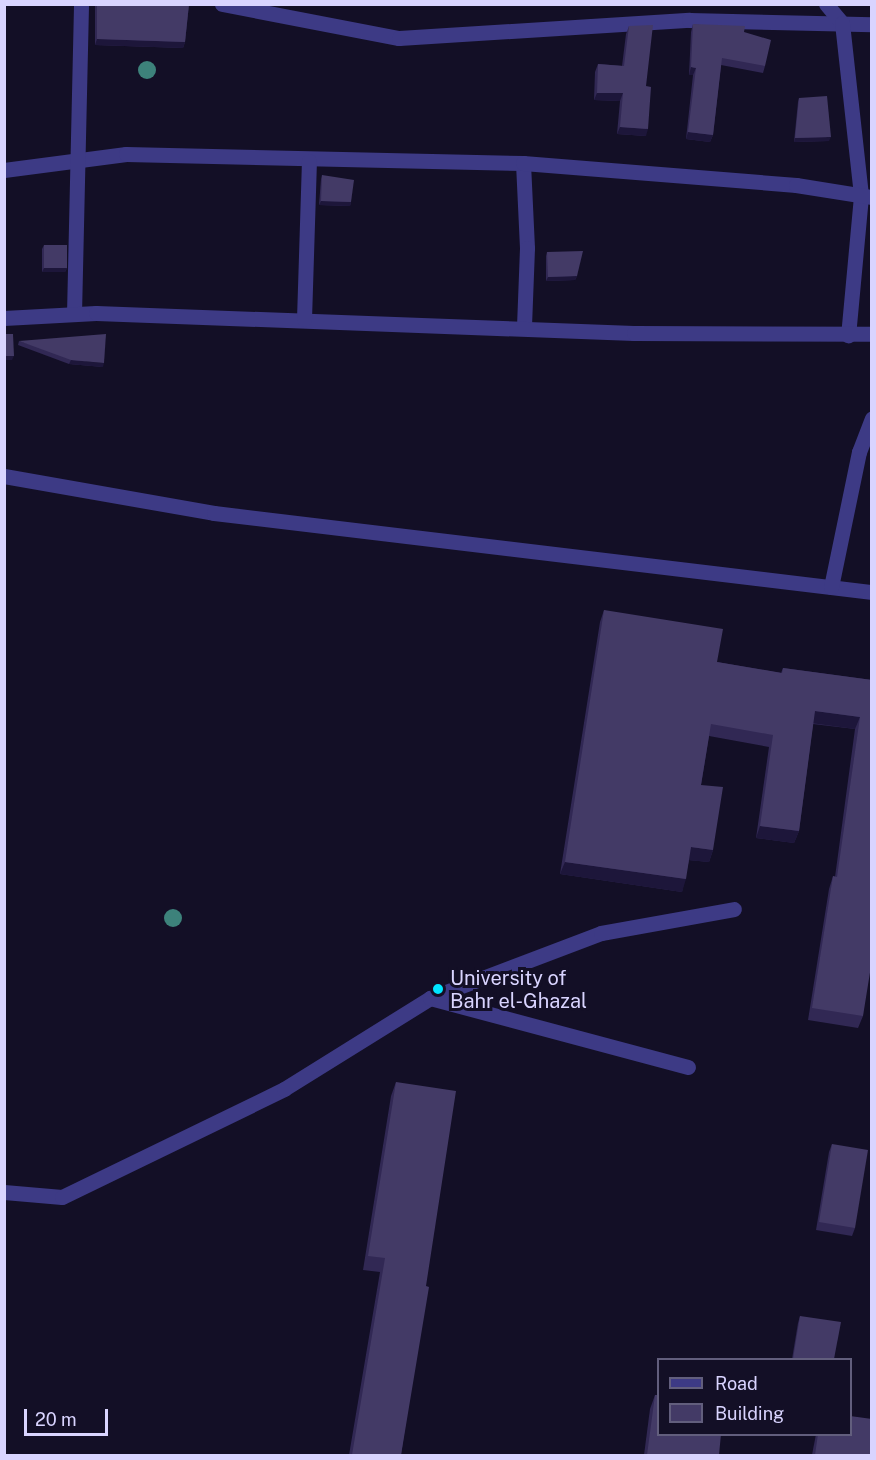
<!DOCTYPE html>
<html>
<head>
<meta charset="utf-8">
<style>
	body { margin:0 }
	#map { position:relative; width:876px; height:1460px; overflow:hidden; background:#130f26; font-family:"Public Sans",sans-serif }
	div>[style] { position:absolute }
	.minor>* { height:15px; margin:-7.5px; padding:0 7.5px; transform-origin:7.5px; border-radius:7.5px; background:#3d3a85 }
	.trees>* { width:18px; height:18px; margin:-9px; border-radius:50%; background:#3d827b }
	.wall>* { inset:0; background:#312854 }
	.shaded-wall>* { inset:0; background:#1d163a }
	.building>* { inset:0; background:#433a66 }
	.dots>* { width:16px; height:16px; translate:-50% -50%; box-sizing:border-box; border:3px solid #130f26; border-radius:50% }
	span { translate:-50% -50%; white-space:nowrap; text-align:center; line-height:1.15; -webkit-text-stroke:6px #130f26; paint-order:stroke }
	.poi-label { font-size:20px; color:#d9d4ff }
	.left { translate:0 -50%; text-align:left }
	.frame { position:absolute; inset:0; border:6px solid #d9d4ff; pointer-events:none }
	.legend { position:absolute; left:657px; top:1358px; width:195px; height:78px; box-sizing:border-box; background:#130f26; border:2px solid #625e7d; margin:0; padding:8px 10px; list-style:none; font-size:18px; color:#d9d4ff }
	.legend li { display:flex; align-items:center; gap:12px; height:30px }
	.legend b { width:30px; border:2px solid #625e7d }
	.scale { position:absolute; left:24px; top:1409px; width:84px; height:27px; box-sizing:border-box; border:3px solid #d9d4ff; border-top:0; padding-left:8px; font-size:18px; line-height:21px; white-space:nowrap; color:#d9d4ff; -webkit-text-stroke:4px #130f26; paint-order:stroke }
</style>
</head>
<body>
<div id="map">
	<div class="minor">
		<i style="left:222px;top:4px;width:180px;rotate:10.9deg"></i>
		<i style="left:399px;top:38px;width:291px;rotate:-3.6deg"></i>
		<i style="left:689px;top:20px;width:183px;rotate:1.3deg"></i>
		<i style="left:826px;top:4px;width:25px;rotate:50deg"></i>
		<i style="left:842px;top:23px;width:174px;rotate:83.7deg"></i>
		<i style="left:861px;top:196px;width:140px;rotate:95.3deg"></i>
		<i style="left:523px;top:163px;width:85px;rotate:87.3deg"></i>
		<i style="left:527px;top:248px;width:79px;rotate:92.2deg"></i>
		<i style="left:4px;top:170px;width:123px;rotate:-7.5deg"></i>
		<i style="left:126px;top:154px;width:397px;rotate:1.3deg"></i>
		<i style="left:523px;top:163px;width:274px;rotate:4.6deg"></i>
		<i style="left:796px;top:185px;width:77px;rotate:9deg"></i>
		<i style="left:74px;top:314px;width:310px;rotate:-88.7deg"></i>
		<i style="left:4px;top:318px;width:92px;rotate:-3.1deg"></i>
		<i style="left:96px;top:313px;width:538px;rotate:2.13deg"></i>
		<i style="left:634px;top:333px;width:238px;rotate:0.2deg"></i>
		<i style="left:304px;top:319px;width:158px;rotate:-88.2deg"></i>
		<i style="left:4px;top:476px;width:213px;rotate:10deg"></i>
		<i style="left:214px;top:513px;width:663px;rotate:6.85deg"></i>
		<i style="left:831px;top:587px;width:138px;rotate:-78.3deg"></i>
		<i style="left:859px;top:452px;width:36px;rotate:-69deg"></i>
		<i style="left:430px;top:998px;width:183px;rotate:-20.8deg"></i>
		<i style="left:601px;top:933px;width:135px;rotate:-10.2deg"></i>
		<i style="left:4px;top:1192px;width:58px;rotate:4.9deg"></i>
		<i style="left:62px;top:1197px;width:247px;rotate:-25.9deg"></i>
		<i style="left:284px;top:1089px;width:172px;rotate:-31.9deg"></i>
		<i style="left:430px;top:998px;width:267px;rotate:15deg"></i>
	</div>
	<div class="trees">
		<i style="left:147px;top:70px"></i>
		<i style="left:173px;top:918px"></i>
	</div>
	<div class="wall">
		<i style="clip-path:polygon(95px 4px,189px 4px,185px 42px,183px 48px,95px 45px)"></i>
		<i style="clip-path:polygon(693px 24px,744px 32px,765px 66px,763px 73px,721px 65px,713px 135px,710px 142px,686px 139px,693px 75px,689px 75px,691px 32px)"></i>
		<i style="clip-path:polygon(629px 26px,646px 86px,646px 136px,617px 134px,620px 101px,594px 100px,595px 72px,598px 64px,622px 66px,626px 34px)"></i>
		<i style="clip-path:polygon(799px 98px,829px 141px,794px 142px,798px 102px)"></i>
		<i style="clip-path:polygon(322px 175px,351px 202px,350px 206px,319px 205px,321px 179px)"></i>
		<i style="clip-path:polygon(44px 245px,67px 268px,65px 272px,42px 272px,42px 249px)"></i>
		<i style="clip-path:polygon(547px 252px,577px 276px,575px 280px,546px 281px,546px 256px)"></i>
		<i style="clip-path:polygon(19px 341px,103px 367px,69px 364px,18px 345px)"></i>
		<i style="clip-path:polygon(604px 610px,717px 662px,781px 673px,783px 668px,872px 680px,863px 1016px,858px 1028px,808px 1020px,829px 889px,833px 876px,835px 877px,855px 729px,813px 724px,799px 831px,794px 843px,756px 838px,769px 747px,709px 736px,701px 785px,713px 850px,709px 862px,689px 860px,682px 892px,560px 874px,600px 622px)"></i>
		<i style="clip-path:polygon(396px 1082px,426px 1286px,401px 1455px,349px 1455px,380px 1272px,363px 1270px,391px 1096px)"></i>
		<i style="clip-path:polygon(832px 1144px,855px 1228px,852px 1236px,816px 1230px,829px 1152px)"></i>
		<i style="clip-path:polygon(800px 1316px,834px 1359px,792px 1359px,798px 1323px)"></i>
		<i style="clip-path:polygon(655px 1395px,719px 1455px,644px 1455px,650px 1409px)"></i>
		<i style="clip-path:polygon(816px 1434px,850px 1434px,872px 1455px,812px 1455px)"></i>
	</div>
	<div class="shaded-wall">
		<i style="clip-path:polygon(97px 39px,185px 42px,183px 48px,95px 45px)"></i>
		<i style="clip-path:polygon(691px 67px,696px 68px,693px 75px,689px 75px)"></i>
		<i style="clip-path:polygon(597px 93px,623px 93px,620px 101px,594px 100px)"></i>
		<i style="clip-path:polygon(620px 127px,648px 129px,646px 136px,617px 134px)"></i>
		<i style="clip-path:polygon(688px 132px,713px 135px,710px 142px,686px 139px)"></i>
		<i style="clip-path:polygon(831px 137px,829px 141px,794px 142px,795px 138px)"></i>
		<i style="clip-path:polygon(321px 201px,351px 202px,350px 206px,319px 205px)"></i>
		<i style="clip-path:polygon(44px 268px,67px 268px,65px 272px,42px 272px)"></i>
		<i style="clip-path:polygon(577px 276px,575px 280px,546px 281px,548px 277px)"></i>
		<i style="clip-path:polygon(4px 356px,14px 356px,12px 360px,4px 360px)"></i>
		<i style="clip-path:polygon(71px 360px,104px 363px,103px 367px,69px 364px)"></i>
		<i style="clip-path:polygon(815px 711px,860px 717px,855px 729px,811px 723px)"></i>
		<i style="clip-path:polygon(760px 826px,799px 831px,794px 843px,756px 838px)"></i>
		<i style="clip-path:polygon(691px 847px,713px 850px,709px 862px,687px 860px)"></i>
		<i style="clip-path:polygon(565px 862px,686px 879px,682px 892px,560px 874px)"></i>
	</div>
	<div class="building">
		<i style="clip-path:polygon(97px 4px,189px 4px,185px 42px,97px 39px)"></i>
		<i style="clip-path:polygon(693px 24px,745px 26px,744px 32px,771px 40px,765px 66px,722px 58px,713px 135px,688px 132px,696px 68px,691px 67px)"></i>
		<i style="clip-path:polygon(653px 25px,646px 86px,651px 87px,648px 129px,620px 127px,623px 93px,597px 93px,598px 64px,624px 66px,629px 26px)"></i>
		<i style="clip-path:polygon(827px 96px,831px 137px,795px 138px,799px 98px)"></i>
		<i style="clip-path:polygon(322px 175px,354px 180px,351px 202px,321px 201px)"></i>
		<i style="clip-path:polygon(44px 245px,67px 245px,67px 268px,44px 268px)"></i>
		<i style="clip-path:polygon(583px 251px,577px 276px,548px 277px,547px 252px)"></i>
		<i style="clip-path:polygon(4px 334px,13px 334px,14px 356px,4px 356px)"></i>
		<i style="clip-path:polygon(106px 334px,104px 363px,71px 360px,19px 341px)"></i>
		<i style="clip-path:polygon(604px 610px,723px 629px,717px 662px,782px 673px,783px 668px,872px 680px,872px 960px,863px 1016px,812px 1008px,833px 876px,837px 877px,860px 717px,815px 711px,799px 831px,760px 826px,773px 735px,711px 724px,701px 785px,723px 787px,713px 850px,691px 847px,686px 879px,565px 862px)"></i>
		<i style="clip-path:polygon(396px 1082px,456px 1091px,426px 1286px,429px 1287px,401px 1455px,352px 1455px,385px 1258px,368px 1256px)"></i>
		<i style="clip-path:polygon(832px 1144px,868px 1150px,855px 1228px,819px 1222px)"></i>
		<i style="clip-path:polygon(800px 1316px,841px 1322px,834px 1359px,793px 1359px)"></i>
		<i style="clip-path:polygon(655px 1395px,658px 1395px,658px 1434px,721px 1434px,719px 1455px,647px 1455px)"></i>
		<i style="clip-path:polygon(850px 1416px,872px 1419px,872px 1455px,815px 1455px,818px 1434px,850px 1434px)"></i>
	</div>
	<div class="dots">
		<i style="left:438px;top:989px;background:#00e5ff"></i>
	</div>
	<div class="poi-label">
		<span class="left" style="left:450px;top:990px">University of<br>Bahr el-Ghazal</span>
	</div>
	<div class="frame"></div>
	<ul class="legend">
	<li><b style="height:8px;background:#3d3a85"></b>Road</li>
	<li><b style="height:16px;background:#433a66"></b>Building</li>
	</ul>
	<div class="scale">20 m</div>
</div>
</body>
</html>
